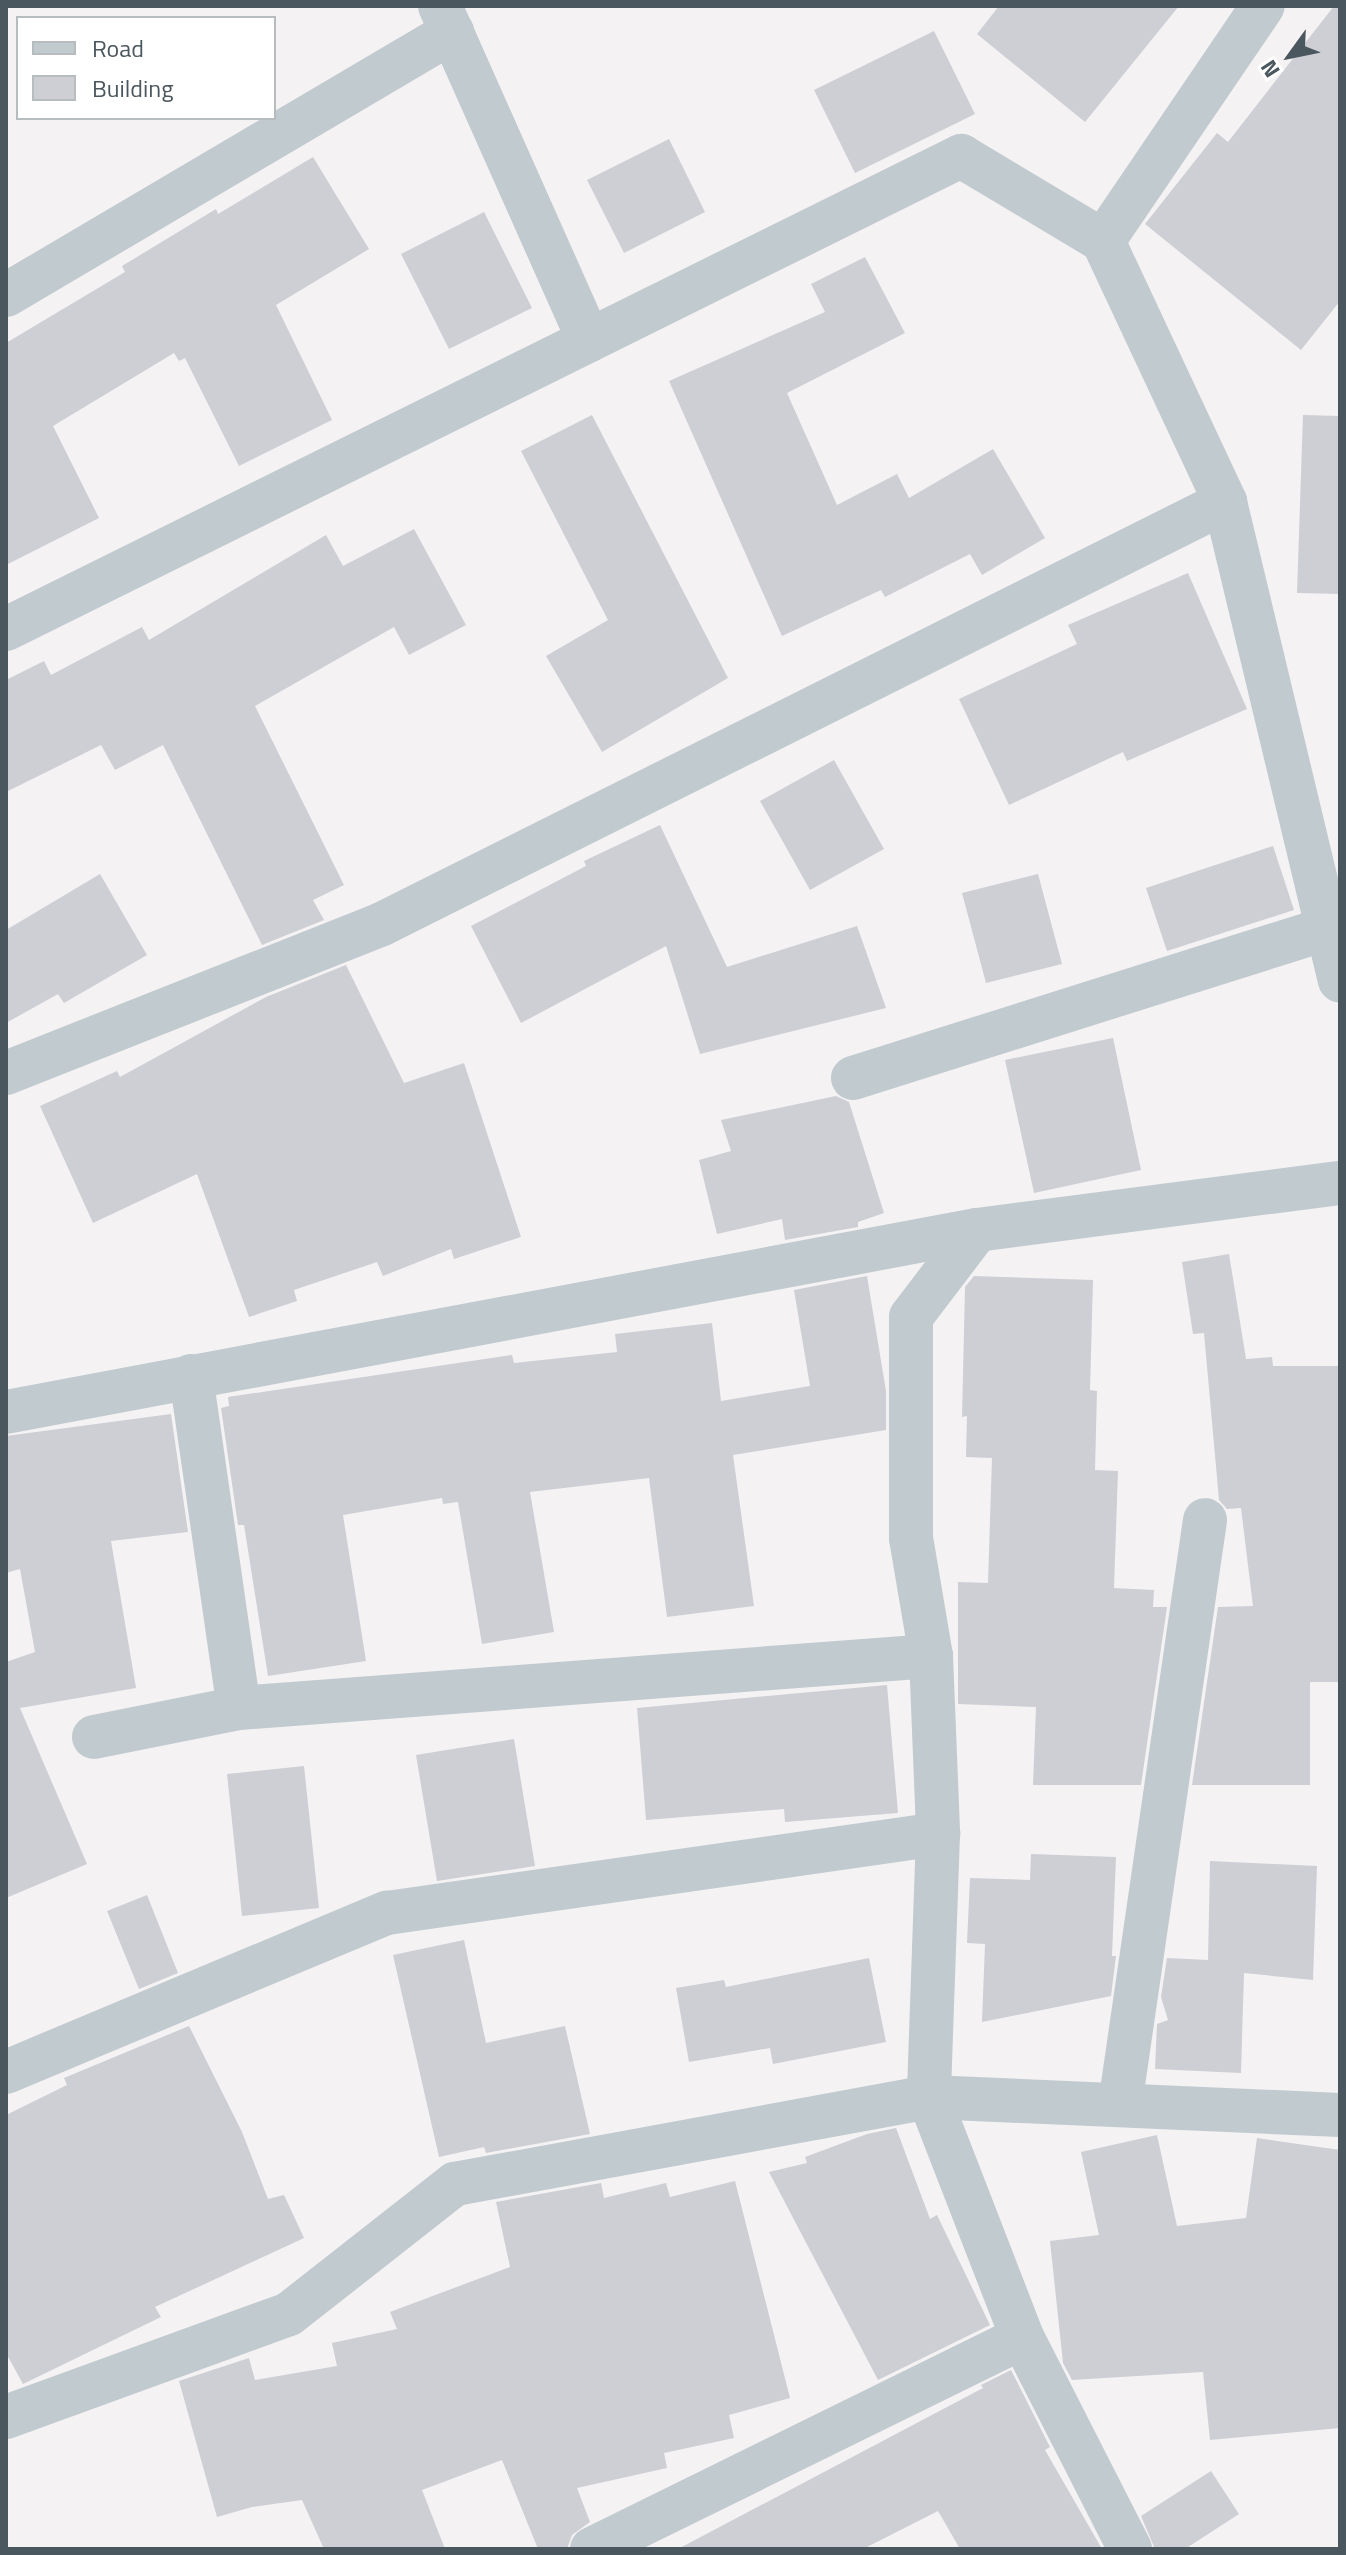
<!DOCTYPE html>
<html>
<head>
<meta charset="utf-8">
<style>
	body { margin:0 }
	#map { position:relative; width:1346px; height:2555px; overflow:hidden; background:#f4f2f3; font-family:"Titillium Web",sans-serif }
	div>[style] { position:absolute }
	.building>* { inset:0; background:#cdcfd4 }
	.minor>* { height:44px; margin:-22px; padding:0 22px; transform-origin:22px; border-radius:22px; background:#c1cacf }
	span { translate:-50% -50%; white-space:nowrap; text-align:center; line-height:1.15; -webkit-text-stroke:6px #fff; paint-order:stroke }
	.frame { position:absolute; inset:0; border:8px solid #4b575e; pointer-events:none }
	.legend { position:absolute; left:16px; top:16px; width:260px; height:104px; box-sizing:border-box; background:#fff; border:2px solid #b7bcbf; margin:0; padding:10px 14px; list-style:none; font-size:24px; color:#4b575e }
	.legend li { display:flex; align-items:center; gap:16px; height:40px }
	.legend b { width:40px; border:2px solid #b7bcbf }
	.north { position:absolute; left:1250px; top:16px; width:80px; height:80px; -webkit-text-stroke:6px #fff; paint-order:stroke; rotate:237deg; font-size:22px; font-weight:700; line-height:32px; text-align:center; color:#4b575e }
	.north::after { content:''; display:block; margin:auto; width:28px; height:36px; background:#4b575e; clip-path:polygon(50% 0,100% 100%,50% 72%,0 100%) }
</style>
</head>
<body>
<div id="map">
	<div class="building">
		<i style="clip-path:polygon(999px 6px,1179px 6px,1085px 122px,977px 34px)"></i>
		<i style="clip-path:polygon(1334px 6px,1340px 6px,1340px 301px,1301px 350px,1145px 224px,1217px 133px,1228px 142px)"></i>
		<i style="clip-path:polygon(934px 31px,975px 114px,855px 173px,814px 90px)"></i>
		<i style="clip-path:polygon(669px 139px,705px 212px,624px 253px,587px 180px)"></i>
		<i style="clip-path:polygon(313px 157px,369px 249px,276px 305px,332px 420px,239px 466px,185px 358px,179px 361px,174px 353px,53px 426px,99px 518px,6px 565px,6px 343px,125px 272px,122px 266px,216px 209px,218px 214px)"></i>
		<i style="clip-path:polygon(484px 212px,532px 308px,449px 349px,401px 254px)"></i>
		<i style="clip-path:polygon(865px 257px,905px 333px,787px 393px,837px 505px,897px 474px,909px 498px,993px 449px,1045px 538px,982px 575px,970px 554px,885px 597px,881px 590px,782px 636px,669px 381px,825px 312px,811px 284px)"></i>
		<i style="clip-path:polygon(592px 415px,728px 678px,602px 752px,546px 656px,608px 620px,521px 451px)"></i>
		<i style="clip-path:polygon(1303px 415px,1340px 416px,1340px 594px,1297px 593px)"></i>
		<i style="clip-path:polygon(414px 529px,466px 625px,409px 655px,394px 627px,255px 706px,344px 885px,313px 900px,324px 920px,262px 945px,163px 745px,115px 770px,101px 745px,6px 792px,6px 680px,44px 661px,51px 675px,142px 627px,149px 640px,326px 535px,343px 566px)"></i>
		<i style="clip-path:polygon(1188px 573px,1247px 709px,1127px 761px,1123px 752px,1009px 805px,959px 699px,1077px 644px,1068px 625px)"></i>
		<i style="clip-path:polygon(834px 760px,884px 849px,810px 890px,760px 801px)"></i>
		<i style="clip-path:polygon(660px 825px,727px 967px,857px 926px,886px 1008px,700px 1054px,666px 946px,521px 1023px,471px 926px,586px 866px,584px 861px)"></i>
		<i style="clip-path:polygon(1273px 846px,1294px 910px,1167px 951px,1146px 888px)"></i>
		<i style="clip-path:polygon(100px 874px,147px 955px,64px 1003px,58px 994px,6px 1023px,6px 930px)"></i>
		<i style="clip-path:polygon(1038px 874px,1062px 964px,986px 983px,962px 893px)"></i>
		<i style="clip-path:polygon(346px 965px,404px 1083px,464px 1063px,521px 1237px,454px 1259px,451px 1249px,383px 1276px,377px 1262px,294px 1290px,297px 1301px,249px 1317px,197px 1174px,93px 1223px,40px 1106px,117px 1071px,120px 1077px,266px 997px)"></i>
		<i style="clip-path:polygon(1113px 1038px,1141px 1170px,1034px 1193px,1005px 1060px)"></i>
		<i style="clip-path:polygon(836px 1096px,849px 1102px,884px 1213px,858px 1222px,858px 1227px,785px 1240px,782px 1219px,717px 1234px,699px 1160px,731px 1151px,721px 1120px)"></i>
		<i style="clip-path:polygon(1229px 1254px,1246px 1359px,1272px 1357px,1273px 1366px,1340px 1366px,1340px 1682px,1310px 1682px,1310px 1785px,1192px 1785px,1218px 1607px,1253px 1606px,1241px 1508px,1227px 1509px,1219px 1500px,1204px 1333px,1193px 1334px,1182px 1262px)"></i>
		<i style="clip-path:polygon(867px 1276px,886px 1391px,886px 1430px,733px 1455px,754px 1606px,667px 1617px,649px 1478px,530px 1492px,554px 1632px,482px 1644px,458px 1502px,443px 1504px,442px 1498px,343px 1515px,366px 1661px,268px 1676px,244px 1525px,238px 1525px,221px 1408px,229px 1406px,228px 1397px,512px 1355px,514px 1363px,617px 1352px,615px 1334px,712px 1323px,721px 1401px,810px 1386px,794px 1290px)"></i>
		<i style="clip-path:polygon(974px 1276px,1093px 1280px,1090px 1390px,1097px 1391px,1095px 1470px,1118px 1471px,1114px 1588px,1154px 1590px,1153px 1607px,1167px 1607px,1141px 1785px,1033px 1785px,1036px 1707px,958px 1704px,958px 1582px,988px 1583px,992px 1458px,966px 1457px,967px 1416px,962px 1417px,965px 1287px)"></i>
		<i style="clip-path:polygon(171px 1414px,188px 1532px,111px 1541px,136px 1688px,20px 1708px,87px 1864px,6px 1898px,6px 1662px,35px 1652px,20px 1569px,6px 1573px,6px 1436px)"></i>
		<i style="clip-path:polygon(887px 1685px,898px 1813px,785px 1822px,784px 1809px,646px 1820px,637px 1708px)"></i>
		<i style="clip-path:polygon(514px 1739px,535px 1866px,437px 1881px,416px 1755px)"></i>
		<i style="clip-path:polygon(304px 1766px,319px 1908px,242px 1916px,227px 1774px)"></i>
		<i style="clip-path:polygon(1031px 1854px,1116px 1857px,1112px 1956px,1116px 1956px,1111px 1996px,982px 2022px,985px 1944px,967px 1943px,970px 1878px,1030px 1880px)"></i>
		<i style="clip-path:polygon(1210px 1861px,1317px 1866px,1313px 1980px,1244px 1973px,1241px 2073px,1155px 2069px,1157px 2024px,1168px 2020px,1161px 1997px,1167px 1958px,1208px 1960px)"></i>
		<i style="clip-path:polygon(147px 1895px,178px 1973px,139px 1989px,107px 1911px)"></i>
		<i style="clip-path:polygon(464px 1940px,486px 2043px,565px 2026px,590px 2134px,486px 2153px,484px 2147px,439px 2157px,393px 1955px)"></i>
		<i style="clip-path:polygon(869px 1958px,886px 2042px,773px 2064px,770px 2048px,689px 2062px,676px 1988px,724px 1980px,726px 1987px)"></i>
		<i style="clip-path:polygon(189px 2026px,242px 2132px,268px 2199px,284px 2195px,304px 2238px,155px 2307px,161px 2317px,23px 2384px,6px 2353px,6px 2115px,67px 2085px,64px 2078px)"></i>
		<i style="clip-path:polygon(896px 2128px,930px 2219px,937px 2215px,990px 2325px,878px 2380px,769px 2172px,807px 2163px,805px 2157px,867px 2134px)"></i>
		<i style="clip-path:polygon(1157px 2135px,1177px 2226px,1246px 2218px,1257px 2138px,1340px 2150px,1340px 2428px,1210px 2440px,1203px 2372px,1072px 2380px,1063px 2363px,1050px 2241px,1099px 2235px,1081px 2152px)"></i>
		<i style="clip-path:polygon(735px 2181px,790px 2398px,729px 2415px,734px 2438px,664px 2453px,667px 2468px,577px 2488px,590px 2522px,572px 2535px,567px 2549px,538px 2549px,502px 2460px,422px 2490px,445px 2549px,324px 2549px,302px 2500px,252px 2507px,217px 2517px,179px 2381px,249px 2358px,255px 2380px,337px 2366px,332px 2343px,397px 2329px,390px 2312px,510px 2267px,496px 2202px,601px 2183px,604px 2198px,666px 2183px,670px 2197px)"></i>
		<i style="clip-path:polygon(1011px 2370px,1050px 2447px,1045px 2450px,1102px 2549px,960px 2549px,938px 2511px,863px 2549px,678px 2549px,983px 2388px,981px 2385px)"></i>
		<i style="clip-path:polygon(1211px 2471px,1239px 2514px,1185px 2549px,1155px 2549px,1141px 2516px)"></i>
	</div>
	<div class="minor">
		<i style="left:440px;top:6px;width:366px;rotate:66deg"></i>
		<i style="left:1103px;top:241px;width:284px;rotate:-55.8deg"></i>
		<i style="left:6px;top:295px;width:518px;rotate:-30.53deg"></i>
		<i style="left:6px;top:629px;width:1066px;rotate:-26.35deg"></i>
		<i style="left:961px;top:156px;width:165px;rotate:30.9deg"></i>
		<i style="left:1103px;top:241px;width:288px;rotate:64.9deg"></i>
		<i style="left:1225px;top:502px;width:492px;rotate:76.5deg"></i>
		<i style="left:6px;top:1073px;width:404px;rotate:-21.6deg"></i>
		<i style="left:382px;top:924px;width:943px;rotate:-26.59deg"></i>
		<i style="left:853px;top:1078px;width:498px;rotate:-17.5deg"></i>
		<i style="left:977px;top:1230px;width:109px;rotate:127.2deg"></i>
		<i style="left:911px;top:1317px;width:221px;rotate:90deg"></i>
		<i style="left:911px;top:1538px;width:120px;rotate:80.4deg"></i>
		<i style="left:931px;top:1656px;width:178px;rotate:87.7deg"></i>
		<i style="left:938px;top:1834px;width:263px;rotate:92deg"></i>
		<i style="left:929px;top:2097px;width:257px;rotate:68.8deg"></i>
		<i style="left:1022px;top:2337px;width:238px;rotate:63deg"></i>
		<i style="left:191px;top:1376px;width:335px;rotate:81.8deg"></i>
		<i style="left:6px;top:1412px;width:988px;rotate:-10.62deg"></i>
		<i style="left:977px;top:1230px;width:366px;rotate:-7.4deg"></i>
		<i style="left:94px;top:1737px;width:148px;rotate:-11.3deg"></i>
		<i style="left:239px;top:1708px;width:694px;rotate:-4.3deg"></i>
		<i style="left:6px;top:2072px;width:413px;rotate:-22.7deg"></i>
		<i style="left:387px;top:1913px;width:557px;rotate:-8.16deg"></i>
		<i style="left:1120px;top:2105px;width:591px;rotate:-81.73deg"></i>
		<i style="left:6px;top:2417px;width:301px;rotate:-20deg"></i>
		<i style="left:289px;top:2314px;width:211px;rotate:-38.1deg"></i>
		<i style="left:455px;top:2184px;width:482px;rotate:-10.4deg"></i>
		<i style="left:929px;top:2097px;width:411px;rotate:2.5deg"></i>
		<i style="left:592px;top:2549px;width:479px;rotate:-26.2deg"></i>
	</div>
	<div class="frame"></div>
	<ul class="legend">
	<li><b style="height:10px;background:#c1cacf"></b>Road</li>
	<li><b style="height:22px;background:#cdcfd4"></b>Building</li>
	</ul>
	<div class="north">N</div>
</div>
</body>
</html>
